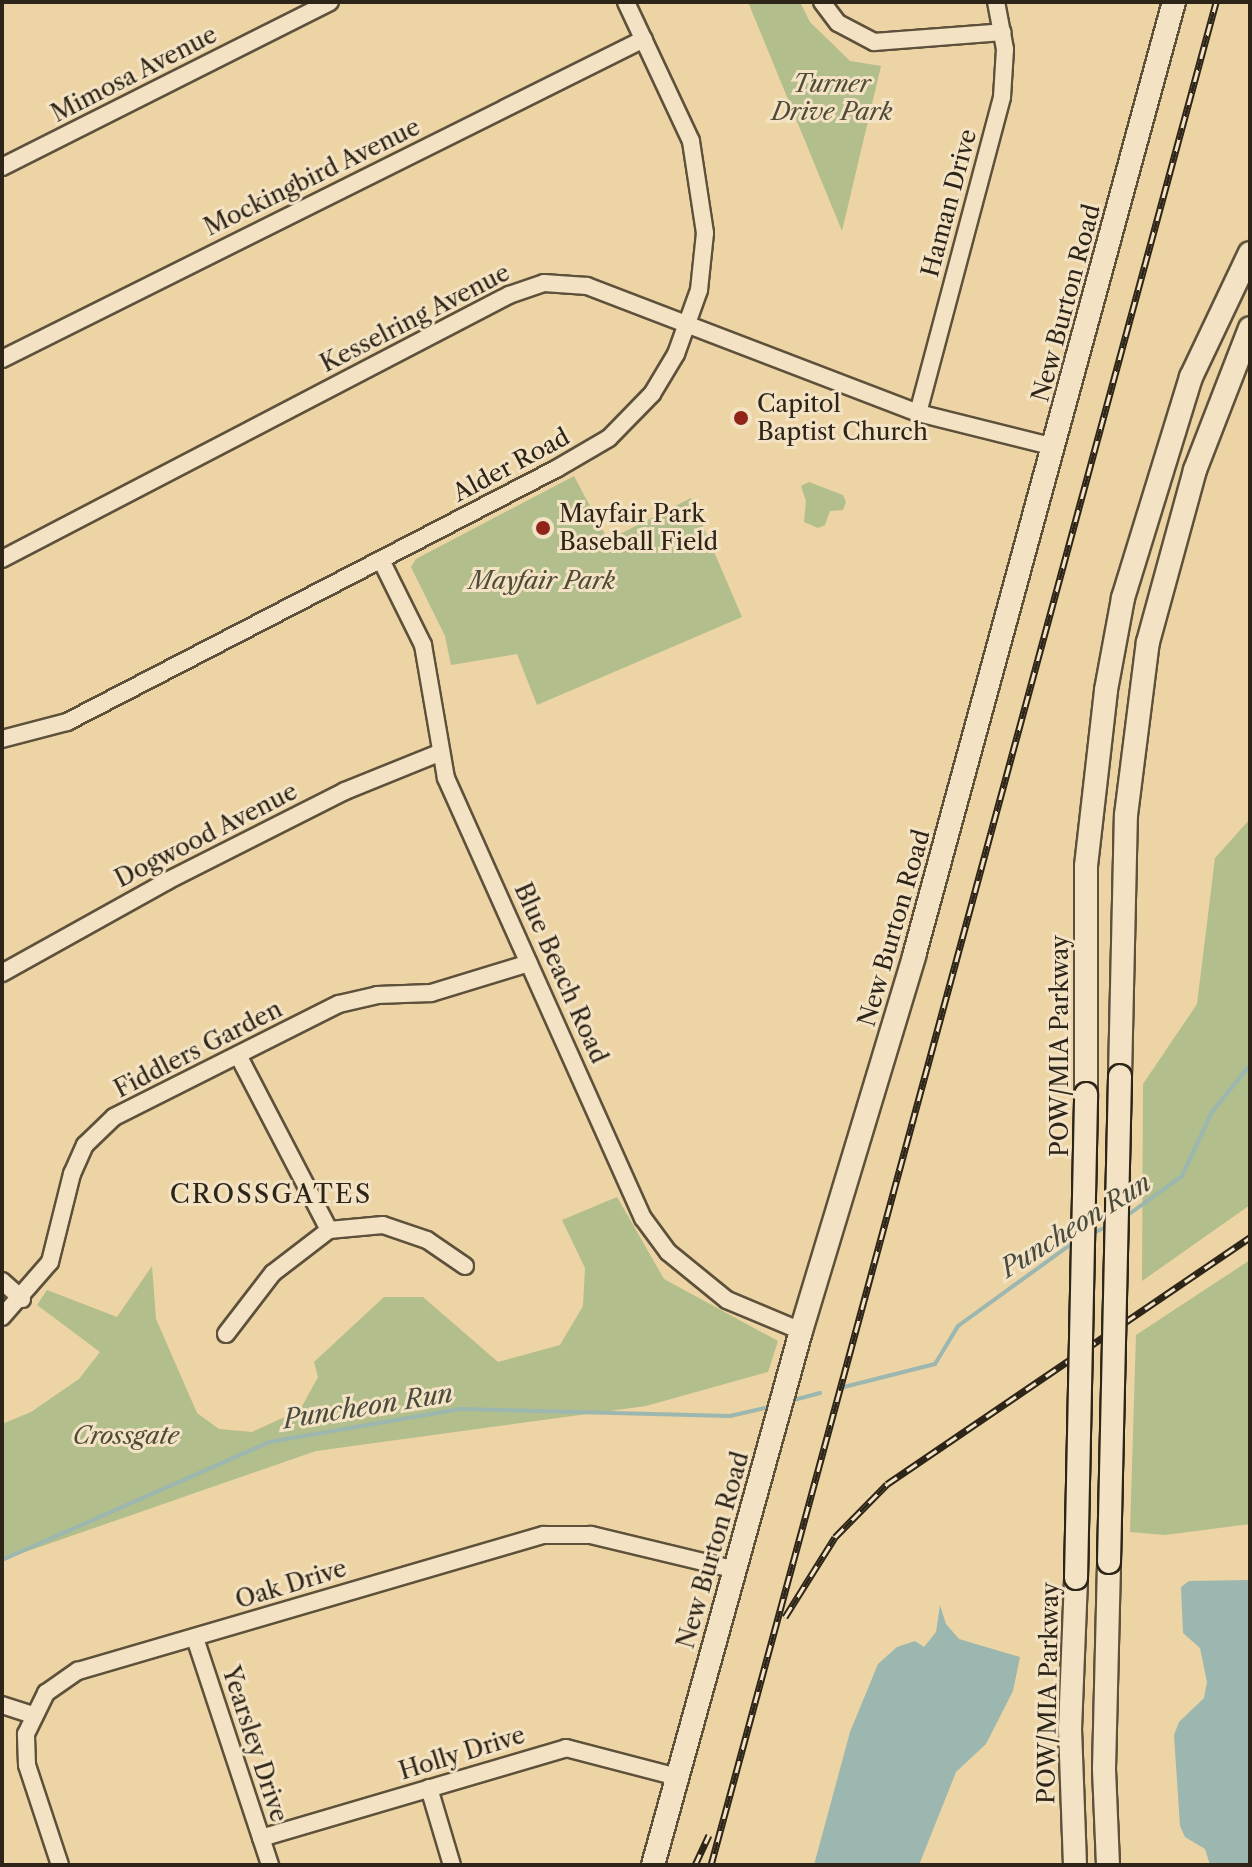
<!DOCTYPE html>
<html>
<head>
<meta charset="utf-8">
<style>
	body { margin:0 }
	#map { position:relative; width:1252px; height:1867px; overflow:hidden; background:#edd4a4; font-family:"Libre Caslon Text",serif }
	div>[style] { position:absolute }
	.green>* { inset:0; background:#b2be8b }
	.water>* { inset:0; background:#9bb7af }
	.stream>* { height:4px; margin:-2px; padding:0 2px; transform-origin:2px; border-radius:2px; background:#9bb7af }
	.roads { filter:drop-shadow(2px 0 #5e513c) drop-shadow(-2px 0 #5e513c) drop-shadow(0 2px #5e513c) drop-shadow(0 -2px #5e513c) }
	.street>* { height:16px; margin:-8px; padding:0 8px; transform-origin:8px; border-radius:8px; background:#f3e3c4 }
	.secondary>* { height:22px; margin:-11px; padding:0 11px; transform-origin:11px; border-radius:11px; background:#f3e3c4 }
	.rail>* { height:7px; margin-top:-3.5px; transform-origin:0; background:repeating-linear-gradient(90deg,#f3e3c4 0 12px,#2e2519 0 24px); box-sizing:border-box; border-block:2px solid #2e2519 }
	.bridges { filter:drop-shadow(2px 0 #2e2519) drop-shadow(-2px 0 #2e2519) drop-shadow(0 2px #2e2519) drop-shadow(0 -2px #2e2519) }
	.secondary-bridge>* { height:22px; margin:-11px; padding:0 11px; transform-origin:11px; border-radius:11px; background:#f3e3c4 }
	.dots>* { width:22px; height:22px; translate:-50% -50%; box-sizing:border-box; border:4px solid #f3e3c4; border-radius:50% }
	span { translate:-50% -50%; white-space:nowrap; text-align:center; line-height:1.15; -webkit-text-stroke:6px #f3e3c4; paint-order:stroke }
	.street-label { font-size:24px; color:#2e2519 }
	.park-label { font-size:24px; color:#4f4b36; font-style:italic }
	.poi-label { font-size:24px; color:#2e2519 }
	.left { translate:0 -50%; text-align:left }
	.neighbourhood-label { font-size:26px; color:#2e2519; letter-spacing:2px }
	.water-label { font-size:26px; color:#494a3e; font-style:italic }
	.frame { position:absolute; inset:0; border:4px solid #2e2519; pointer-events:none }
</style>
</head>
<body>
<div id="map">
	<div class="green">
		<i style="clip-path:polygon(748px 2px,800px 2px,810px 22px,850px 61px,881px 66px,842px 231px)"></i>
		<i style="clip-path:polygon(574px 476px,608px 540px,691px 498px,742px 617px,537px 705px,517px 654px,451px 665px,445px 636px,411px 567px,416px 559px)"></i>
		<i style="clip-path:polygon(809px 482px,843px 495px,846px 502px,843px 510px,830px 511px,825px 525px,818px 528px,804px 522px,806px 501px,801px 486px)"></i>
		<i style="clip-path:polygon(1250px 819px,1250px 1205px,1142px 1281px,1143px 1084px,1197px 1004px,1215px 858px)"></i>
		<i style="clip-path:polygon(617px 1197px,664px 1279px,778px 1341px,768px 1372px,646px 1406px,316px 1451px,2px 1560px,2px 1424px,31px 1412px,79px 1379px,100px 1352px,37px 1305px,47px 1290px,117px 1317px,152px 1266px,156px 1319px,197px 1413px,219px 1429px,252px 1432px,300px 1410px,318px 1377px,314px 1362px,384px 1297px,423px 1297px,498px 1362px,560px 1345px,583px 1306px,585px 1268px,562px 1220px)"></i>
		<i style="clip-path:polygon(1250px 1260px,1250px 1524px,1165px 1535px,1130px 1532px,1136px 1335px)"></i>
	</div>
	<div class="water">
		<i style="clip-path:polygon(1250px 1580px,1250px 1865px,1210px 1865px,1205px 1849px,1185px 1837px,1180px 1826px,1174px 1735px,1179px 1722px,1204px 1698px,1207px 1682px,1200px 1648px,1183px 1633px,1181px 1587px,1189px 1581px)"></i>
		<i style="clip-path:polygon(940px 1605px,946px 1624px,959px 1639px,1020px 1657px,1013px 1691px,986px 1744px,956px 1772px,919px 1865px,814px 1865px,850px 1732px,878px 1664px,897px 1647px,915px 1641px,924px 1647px,936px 1632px)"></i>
	</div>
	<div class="stream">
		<i style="left:1125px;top:1217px;width:70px;rotate:-35.7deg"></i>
		<i style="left:1182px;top:1176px;width:71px;rotate:-64.9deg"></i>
		<i style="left:1212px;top:1112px;width:60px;rotate:-51deg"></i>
		<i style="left:1089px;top:1235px;width:23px;rotate:-25deg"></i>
		<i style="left:840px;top:1388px;width:98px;rotate:-14.2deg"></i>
		<i style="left:935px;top:1364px;width:44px;rotate:-58.8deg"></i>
		<i style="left:958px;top:1326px;width:143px;rotate:-35.9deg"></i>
		<i style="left:790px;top:1401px;width:31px;rotate:-15deg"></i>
		<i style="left:2px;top:1560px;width:292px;rotate:-23.8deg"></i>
		<i style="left:269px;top:1442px;width:195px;rotate:-9.8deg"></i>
		<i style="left:461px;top:1409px;width:269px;rotate:1.5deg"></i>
		<i style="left:730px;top:1416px;width:35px;rotate:-13deg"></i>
	</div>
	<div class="roads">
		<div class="street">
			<i style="left:822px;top:2px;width:26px;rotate:53deg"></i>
			<i style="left:838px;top:23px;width:41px;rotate:27.8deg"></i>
			<i style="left:874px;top:42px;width:129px;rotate:-4.4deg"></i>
			<i style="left:2px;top:167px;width:367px;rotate:-26.7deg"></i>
			<i style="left:2px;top:359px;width:717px;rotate:-26.49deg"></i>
			<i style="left:918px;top:413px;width:327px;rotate:-75.1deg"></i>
			<i style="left:1002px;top:97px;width:48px;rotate:-86.4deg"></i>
			<i style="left:1005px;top:49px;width:48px;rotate:-100.8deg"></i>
			<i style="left:2px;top:559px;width:572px;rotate:-27.51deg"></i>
			<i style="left:509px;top:295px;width:37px;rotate:-19deg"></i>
			<i style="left:544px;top:283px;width:43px;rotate:4deg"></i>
			<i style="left:587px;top:286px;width:355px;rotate:21deg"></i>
			<i style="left:918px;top:413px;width:140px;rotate:14deg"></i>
			<i style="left:381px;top:560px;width:95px;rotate:63.7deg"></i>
			<i style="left:423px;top:645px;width:135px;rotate:80.2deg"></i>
			<i style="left:446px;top:778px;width:482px;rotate:65.9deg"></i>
			<i style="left:643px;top:1218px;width:42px;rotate:53.7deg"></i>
			<i style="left:668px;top:1252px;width:76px;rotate:39.1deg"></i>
			<i style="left:727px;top:1300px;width:80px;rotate:22.7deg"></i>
			<i style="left:2px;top:739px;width:67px;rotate:-14.7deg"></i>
			<i style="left:67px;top:722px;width:551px;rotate:-27.36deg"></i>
			<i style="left:556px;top:469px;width:61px;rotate:-30.3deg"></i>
			<i style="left:609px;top:438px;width:62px;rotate:-45.7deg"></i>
			<i style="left:652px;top:394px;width:47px;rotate:-59deg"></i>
			<i style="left:676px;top:354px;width:68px;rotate:-70.2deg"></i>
			<i style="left:699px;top:290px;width:57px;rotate:-84deg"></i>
			<i style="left:705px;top:233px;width:93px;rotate:-98.7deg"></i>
			<i style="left:691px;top:141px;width:153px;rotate:-115.1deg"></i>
			<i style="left:2px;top:973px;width:189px;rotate:-29.1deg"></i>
			<i style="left:167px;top:881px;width:199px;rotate:-26.8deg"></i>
			<i style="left:345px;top:791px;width:101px;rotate:-22deg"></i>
			<i style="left:238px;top:1055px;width:197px;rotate:62.5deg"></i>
			<i style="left:2px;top:1281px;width:27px;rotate:42deg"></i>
			<i style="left:2px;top:1317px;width:73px;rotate:-48.9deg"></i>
			<i style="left:50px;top:1262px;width:91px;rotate:-76deg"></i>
			<i style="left:72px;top:1174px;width:32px;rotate:-66deg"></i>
			<i style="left:85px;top:1145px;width:40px;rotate:-44deg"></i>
			<i style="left:114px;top:1117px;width:252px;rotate:-26.7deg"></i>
			<i style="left:339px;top:1004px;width:39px;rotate:-13deg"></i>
			<i style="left:377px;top:995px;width:54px;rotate:-2.1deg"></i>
			<i style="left:431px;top:993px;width:102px;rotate:-17deg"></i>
			<i style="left:226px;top:1334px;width:77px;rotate:-52.4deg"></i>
			<i style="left:273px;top:1273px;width:71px;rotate:-37.5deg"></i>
			<i style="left:329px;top:1230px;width:54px;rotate:-5.3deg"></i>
			<i style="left:383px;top:1225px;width:46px;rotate:18.8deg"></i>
			<i style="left:427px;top:1240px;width:46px;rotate:34.4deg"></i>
			<i style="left:195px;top:1638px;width:239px;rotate:71.7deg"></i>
			<i style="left:2px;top:1705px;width:32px;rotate:18deg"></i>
			<i style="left:429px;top:1788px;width:80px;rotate:73.4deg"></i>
			<i style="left:261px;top:1838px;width:318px;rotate:-16.4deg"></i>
			<i style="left:566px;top:1748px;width:115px;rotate:14.6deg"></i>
			<i style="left:60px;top:1865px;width:105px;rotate:-108.3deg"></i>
			<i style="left:27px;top:1765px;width:31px;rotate:-92deg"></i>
			<i style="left:26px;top:1734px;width:46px;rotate:-64deg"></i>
			<i style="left:46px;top:1693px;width:39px;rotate:-35deg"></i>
			<i style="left:78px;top:1671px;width:485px;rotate:-16.3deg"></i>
			<i style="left:544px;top:1535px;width:47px"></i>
			<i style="left:591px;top:1535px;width:146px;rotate:13.5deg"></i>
		</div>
		<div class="secondary">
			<i style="left:1120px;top:1076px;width:261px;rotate:-88.7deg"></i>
			<i style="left:1126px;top:815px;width:174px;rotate:-82.8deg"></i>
			<i style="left:1148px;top:642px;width:178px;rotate:-74.7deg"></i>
			<i style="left:1195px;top:470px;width:152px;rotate:-68.8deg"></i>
			<i style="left:1086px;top:1094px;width:228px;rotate:-90deg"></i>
			<i style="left:1086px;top:866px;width:177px;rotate:-83.5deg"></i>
			<i style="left:1106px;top:690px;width:94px;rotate:-79.5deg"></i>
			<i style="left:1123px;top:598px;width:231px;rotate:-72.9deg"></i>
			<i style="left:1191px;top:377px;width:137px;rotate:-64.6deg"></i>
			<i style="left:653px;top:1865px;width:554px;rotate:-74.51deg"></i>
			<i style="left:801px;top:1331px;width:392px;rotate:-73.2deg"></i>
			<i style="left:914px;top:956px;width:989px;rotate:-74.76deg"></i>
			<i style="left:1075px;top:1865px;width:136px;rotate:-92.1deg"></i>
			<i style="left:1070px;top:1729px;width:151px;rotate:-87.7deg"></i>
			<i style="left:1108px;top:1865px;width:96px;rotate:-92.4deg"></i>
			<i style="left:1104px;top:1769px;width:207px;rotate:-88.6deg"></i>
		</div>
	</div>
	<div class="rail">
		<i style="left:785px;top:1617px;width:94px;rotate:-58deg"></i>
		<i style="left:835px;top:1537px;width:74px;rotate:-45.5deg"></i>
		<i style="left:887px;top:1484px;width:439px;rotate:-34.2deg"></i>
		<i style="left:695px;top:1865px;width:33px;rotate:-65deg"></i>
		<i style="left:711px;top:1865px;width:1930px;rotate:-74.83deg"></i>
	</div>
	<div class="bridges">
		<div class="secondary-bridge">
			<i style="left:1109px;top:1562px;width:486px;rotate:-88.7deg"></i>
			<i style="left:1076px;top:1578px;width:484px;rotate:-88.8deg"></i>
		</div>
	</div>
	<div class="dots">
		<i style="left:741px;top:418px;background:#8f2418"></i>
		<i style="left:543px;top:528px;background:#8f2418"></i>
	</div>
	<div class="street-label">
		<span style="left:134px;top:74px;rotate:-27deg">Mimosa Avenue</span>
		<span style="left:312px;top:177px;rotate:-26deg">Mockingbird Avenue</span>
		<span style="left:949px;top:203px;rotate:-75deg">Haman Drive</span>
		<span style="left:1066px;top:303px;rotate:-75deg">New Burton Road</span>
		<span style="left:415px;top:318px;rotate:-27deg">Kesselring Avenue</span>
		<span style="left:511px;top:465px;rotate:-28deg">Alder Road</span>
		<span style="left:206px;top:835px;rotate:-27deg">Dogwood Avenue</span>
		<span style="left:894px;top:928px;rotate:-74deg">New Burton Road</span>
		<span style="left:561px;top:973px;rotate:66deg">Blue Beach Road</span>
		<span style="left:1060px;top:1046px;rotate:-90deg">POW/MIA Parkway</span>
		<span style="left:198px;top:1049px;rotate:-27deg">Fiddlers Garden</span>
		<span style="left:713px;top:1550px;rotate:-74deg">New Burton Road</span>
		<span style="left:291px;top:1584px;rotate:-17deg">Oak Drive</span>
		<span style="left:1048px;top:1693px;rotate:-89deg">POW/MIA Parkway</span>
		<span style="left:255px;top:1744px;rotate:72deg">Yearsley Drive</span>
		<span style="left:462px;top:1753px;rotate:-17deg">Holly Drive</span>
	</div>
	<div class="park-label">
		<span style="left:832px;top:98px">Turner<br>Drive Park</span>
		<span style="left:542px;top:581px">Mayfair Park</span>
		<span style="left:126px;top:1436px">Crossgate</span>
	</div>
	<div class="poi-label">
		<span class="left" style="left:757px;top:418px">Capitol<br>Baptist Church</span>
		<span class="left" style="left:559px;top:528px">Mayfair Park<br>Baseball Field</span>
	</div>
	<div class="neighbourhood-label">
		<span style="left:271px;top:1195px">CROSSGATES</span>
	</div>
	<div class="water-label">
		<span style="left:1076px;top:1226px;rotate:-32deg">Puncheon Run</span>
		<span style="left:368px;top:1407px;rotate:-9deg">Puncheon Run</span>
	</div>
	<div class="frame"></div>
</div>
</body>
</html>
